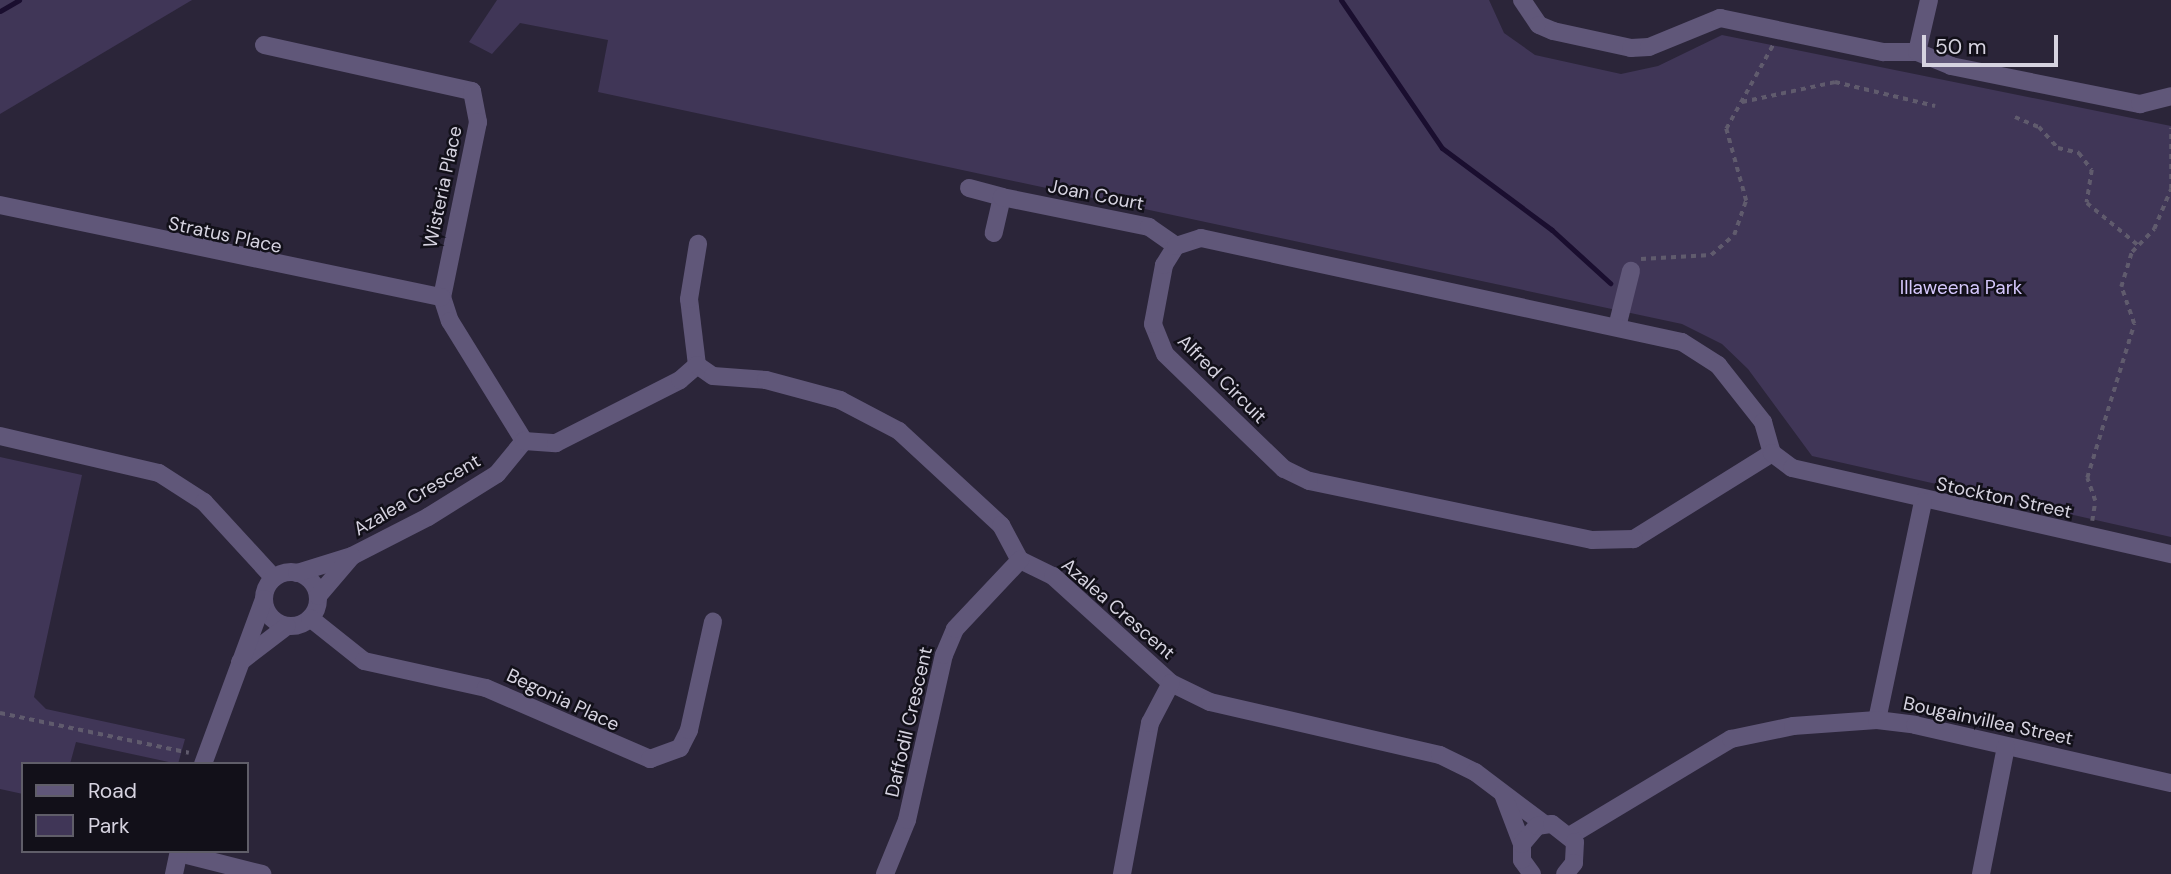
<!DOCTYPE html>
<html>
<head>
<meta charset="utf-8">
<style>
	body { margin:0 }
	#map { position:relative; width:2171px; height:874px; overflow:hidden; background:#2b2539; font-family:"DM Sans",sans-serif }
	div>[style] { position:absolute }
	.green>* { inset:0; background:#403657 }
	.stream>* { height:5px; margin:-2.5px; padding:0 2.5px; transform-origin:2.5px; border-radius:2.5px; background:#1a0e2f }
	.path>* { height:3.5px; margin-top:-1.75px; transform-origin:0; background:repeating-linear-gradient(90deg,#605b6d 0 5px,transparent 0 10px) }
	.minor>* { height:18px; margin:-9px; padding:0 9px; transform-origin:9px; border-radius:9px; background:#605779 }
	.minor>.ring { margin:-9px; padding:0; box-sizing:content-box; background:none; border:18px solid #605779; border-radius:50% }
	span { translate:-50% -50%; white-space:nowrap; text-align:center; line-height:1.15; -webkit-text-stroke:5px #121019; paint-order:stroke }
	.street-label { font-size:19px; color:#d6d3e0 }
	.park-label { font-size:19px; color:#d6c8fd }
	.legend { position:absolute; left:21px; top:762px; width:228px; height:91px; box-sizing:border-box; background:#121019; border:2px solid #605e69; margin:0; padding:9px 12px; list-style:none; font-size:21px; color:#d6d3e0 }
	.legend li { display:flex; align-items:center; gap:14px; height:35px }
	.legend b { width:35px; border:2px solid #605e69 }
	.scale { position:absolute; left:1922px; top:35px; width:136px; height:32px; box-sizing:border-box; border:4px solid #d6d3e0; border-top:0; padding-left:9px; font-size:21px; line-height:24px; white-space:nowrap; color:#d6d3e0; -webkit-text-stroke:5px #121019; paint-order:stroke }
</style>
</head>
<body>
<div id="map">
	<div class="green">
		<i style="clip-path:polygon(0 0,192px 0,0 114px)"></i>
		<i style="clip-path:polygon(497px 0,1489px 0,1504px 33px,1535px 55px,1621px 74px,1658px 66px,1722px 35px,2171px 126px,2171px 537px,1812px 456px,1748px 369px,1722px 344px,1682px 324px,598px 92px,608px 40px,520px 23px,492px 54px,469px 42px)"></i>
		<i style="clip-path:polygon(0 457px,82px 475px,34px 697px,46px 709px,185px 739px,178px 764px,76px 742px,70px 764px,23px 764px,23px 794px,0 789px)"></i>
	</div>
	<div class="stream">
		<i style="left:1341px;top:0;width:179px;rotate:55.7deg"></i>
		<i style="left:1442px;top:148px;width:137px;rotate:36.7deg"></i>
		<i style="left:1552px;top:230px;width:79px;rotate:42.4deg"></i>
		<i style="left:0;top:11px;width:22px;rotate:-30deg"></i>
	</div>
	<div class="path">
		<i style="left:1742px;top:102px;width:95px;rotate:-12.1deg"></i>
		<i style="left:1835px;top:82px;width:103px;rotate:13.5deg"></i>
		<i style="left:2015px;top:117px;width:26px;rotate:23deg"></i>
		<i style="left:2039px;top:127px;width:28px;rotate:48deg"></i>
		<i style="left:2058px;top:148px;width:22px;rotate:13deg"></i>
		<i style="left:2079px;top:153px;width:21px;rotate:53deg"></i>
		<i style="left:2092px;top:170px;width:33px;rotate:99deg"></i>
		<i style="left:2087px;top:203px;width:66px;rotate:39.5deg"></i>
		<i style="left:1641px;top:259px;width:70px;rotate:-3.3deg"></i>
		<i style="left:1711px;top:255px;width:30px;rotate:-41deg"></i>
		<i style="left:1734px;top:235px;width:36px;rotate:-71deg"></i>
		<i style="left:1746px;top:201px;width:75px;rotate:-105.5deg"></i>
		<i style="left:1726px;top:129px;width:96px;rotate:-60.8deg"></i>
		<i style="left:2092px;top:521px;width:20px;rotate:-81deg"></i>
		<i style="left:2095px;top:501px;width:24px;rotate:-109deg"></i>
		<i style="left:2087px;top:478px;width:161px;rotate:-73deg"></i>
		<i style="left:2134px;top:324px;width:39px;rotate:-109deg"></i>
		<i style="left:2121px;top:287px;width:37px;rotate:-73deg"></i>
		<i style="left:2132px;top:252px;width:32px;rotate:-46deg"></i>
		<i style="left:2154px;top:229px;width:43px;rotate:-67deg"></i>
		<i style="left:2171px;top:189px;width:61px;rotate:-90deg"></i>
		<i style="left:0;top:713px;width:193px;rotate:11.9deg"></i>
	</div>
	<div class="minor">
		<i style="left:1522px;top:0;width:30px;rotate:56deg"></i>
		<i style="left:1539px;top:25px;width:15px;rotate:23deg"></i>
		<i style="left:1553px;top:31px;width:80px;rotate:12.3deg"></i>
		<i style="left:1631px;top:48px;width:18px;rotate:-3deg"></i>
		<i style="left:1649px;top:47px;width:77px;rotate:-22.2deg"></i>
		<i style="left:1720px;top:18px;width:167px;rotate:11.8deg"></i>
		<i style="left:1883px;top:52px;width:34px"></i>
		<i style="left:1917px;top:52px;width:37px;rotate:22deg"></i>
		<i style="left:1951px;top:66px;width:193px;rotate:11.4deg"></i>
		<i style="left:2140px;top:104px;width:32px;rotate:-14deg"></i>
		<i style="left:264px;top:45px;width:213px;rotate:12.5deg"></i>
		<i style="left:472px;top:91px;width:32px;rotate:79deg"></i>
		<i style="left:478px;top:122px;width:179px;rotate:101.6deg"></i>
		<i style="left:442px;top:297px;width:25px;rotate:72deg"></i>
		<i style="left:450px;top:321px;width:141px;rotate:58.3deg"></i>
		<i style="left:1917px;top:52px;width:53px;rotate:-77deg"></i>
		<i style="left:969px;top:188px;width:34px;rotate:15deg"></i>
		<i style="left:1002px;top:197px;width:37px;rotate:103deg"></i>
		<i style="left:1002px;top:197px;width:150px;rotate:11.5deg"></i>
		<i style="left:1149px;top:227px;width:33px;rotate:35deg"></i>
		<i style="left:0;top:205px;width:451px;rotate:11.8deg"></i>
		<i style="left:1617px;top:327px;width:58px;rotate:-76deg"></i>
		<i style="left:697px;top:365px;width:66px;rotate:-96.9deg"></i>
		<i style="left:689px;top:299px;width:56px;rotate:-80.7deg"></i>
		<i style="left:0;top:436px;width:163px;rotate:13.1deg"></i>
		<i style="left:159px;top:473px;width:54px;rotate:32.8deg"></i>
		<i style="left:204px;top:502px;width:103px;rotate:47.4deg"></i>
		<i style="left:1772px;top:453px;width:163px;rotate:148.1deg"></i>
		<i style="left:1634px;top:539px;width:42px;rotate:178.6deg"></i>
		<i style="left:1592px;top:540px;width:289px;rotate:-168.2deg"></i>
		<i style="left:1309px;top:481px;width:28px;rotate:-154deg"></i>
		<i style="left:1284px;top:469px;width:165px;rotate:-136deg"></i>
		<i style="left:1165px;top:354px;width:32px;rotate:-112deg"></i>
		<i style="left:1153px;top:324px;width:60px;rotate:-79.4deg"></i>
		<i style="left:1164px;top:265px;width:22px;rotate:-58deg"></i>
		<i style="left:1176px;top:246px;width:26px;rotate:-18deg"></i>
		<i style="left:1201px;top:238px;width:492px;rotate:12.2deg"></i>
		<i style="left:1682px;top:342px;width:43px;rotate:32.6deg"></i>
		<i style="left:1718px;top:365px;width:73px;rotate:51.7deg"></i>
		<i style="left:1763px;top:422px;width:32px;rotate:74deg"></i>
		<i style="left:1772px;top:453px;width:25px;rotate:37deg"></i>
		<i style="left:1792px;top:468px;width:389px;rotate:12.8deg"></i>
		<i class="ring" style="left:264px;top:572px;width:36px;height:36px"></i>
		<i style="left:297px;top:573px;width:58px;rotate:-17.2deg"></i>
		<i style="left:352px;top:556px;width:85px;rotate:-27.2deg"></i>
		<i style="left:428px;top:517px;width:81px;rotate:-31.9deg"></i>
		<i style="left:497px;top:474px;width:43px;rotate:-50.7deg"></i>
		<i style="left:524px;top:441px;width:32px;rotate:4deg"></i>
		<i style="left:556px;top:443px;width:139px;rotate:-26.9deg"></i>
		<i style="left:680px;top:380px;width:23px;rotate:-41deg"></i>
		<i style="left:697px;top:365px;width:19px;rotate:35deg"></i>
		<i style="left:713px;top:376px;width:53px;rotate:4.3deg"></i>
		<i style="left:766px;top:380px;width:77px;rotate:15.1deg"></i>
		<i style="left:840px;top:400px;width:67px;rotate:27.7deg"></i>
		<i style="left:899px;top:431px;width:139px;rotate:42.7deg"></i>
		<i style="left:1001px;top:525px;width:40px;rotate:62deg"></i>
		<i style="left:1020px;top:560px;width:37px;rotate:26deg"></i>
		<i style="left:1053px;top:576px;width:159px;rotate:42.2deg"></i>
		<i style="left:1171px;top:683px;width:43px;rotate:26deg"></i>
		<i style="left:1210px;top:702px;width:236px;rotate:13deg"></i>
		<i style="left:1440px;top:755px;width:39px;rotate:26deg"></i>
		<i style="left:1475px;top:772px;width:86px;rotate:37deg"></i>
		<i style="left:318px;top:596px;width:52px;rotate:-49.6deg"></i>
		<i style="left:310px;top:618px;width:69px;rotate:38.5deg"></i>
		<i style="left:364px;top:661px;width:125px;rotate:12.5deg"></i>
		<i style="left:486px;top:688px;width:179px;rotate:23.4deg"></i>
		<i style="left:650px;top:759px;width:32px;rotate:-20deg"></i>
		<i style="left:680px;top:748px;width:20px;rotate:-63deg"></i>
		<i style="left:689px;top:730px;width:111px;rotate:-77.5deg"></i>
		<i style="left:240px;top:662px;width:59px;rotate:-37.5deg"></i>
		<i style="left:1877px;top:720px;width:223px;rotate:-78.1deg"></i>
		<i style="left:203px;top:764px;width:176px;rotate:-69.7deg"></i>
		<i style="left:1503px;top:794px;width:53px;rotate:69.2deg"></i>
		<i style="left:1571px;top:835px;width:187px;rotate:-31deg"></i>
		<i style="left:1731px;top:739px;width:63px;rotate:-11.8deg"></i>
		<i style="left:1793px;top:726px;width:84px;rotate:-4.1deg"></i>
		<i style="left:1877px;top:720px;width:38px;rotate:7deg"></i>
		<i style="left:1915px;top:725px;width:262px;rotate:12.8deg"></i>
		<i style="left:179px;top:853px;width:86px;rotate:14.2deg"></i>
		<i style="left:174px;top:874px;width:24px;rotate:-78deg"></i>
		<i style="left:885px;top:874px;width:58px;rotate:-67.8deg"></i>
		<i style="left:907px;top:820px;width:169px;rotate:-77.4deg"></i>
		<i style="left:944px;top:655px;width:28px;rotate:-67deg"></i>
		<i style="left:955px;top:629px;width:95px;rotate:-46.7deg"></i>
		<i style="left:1122px;top:874px;width:154px;rotate:-79.5deg"></i>
		<i style="left:1150px;top:723px;width:45px;rotate:-62.3deg"></i>
		<i style="left:1532px;top:874px;width:17px;rotate:-126deg"></i>
		<i style="left:1522px;top:860px;width:16px;rotate:-90deg"></i>
		<i style="left:1522px;top:844px;width:23px;rotate:-50deg"></i>
		<i style="left:1537px;top:826px;width:15px;rotate:-8deg"></i>
		<i style="left:1552px;top:824px;width:29px;rotate:38deg"></i>
		<i style="left:1575px;top:842px;width:21px;rotate:93deg"></i>
		<i style="left:1574px;top:863px;width:14px;rotate:129deg"></i>
		<i style="left:1981px;top:874px;width:130px;rotate:-78.9deg"></i>
	</div>
	<div class="street-label">
		<span style="left:443px;top:187px;rotate:-78deg">Wisteria Place</span>
		<span style="left:1096px;top:195px;rotate:11deg">Joan Court</span>
		<span style="left:225px;top:235px;rotate:12deg">Stratus Place</span>
		<span style="left:1222px;top:379px;rotate:45deg">Alfred Circuit</span>
		<span style="left:417px;top:495px;rotate:-30deg">Azalea Crescent</span>
		<span style="left:2004px;top:498px;rotate:12deg">Stockton Street</span>
		<span style="left:1118px;top:609px;rotate:41deg">Azalea Crescent</span>
		<span style="left:563px;top:700px;rotate:25deg">Begonia Place</span>
		<span style="left:1988px;top:721px;rotate:12deg">Bougainvillea Street</span>
		<span style="left:909px;top:722px;rotate:-77deg">Daffodil Crescent</span>
	</div>
	<div class="park-label">
		<span style="left:1961px;top:288px">Illaweena Park</span>
	</div>
	<ul class="legend">
	<li><b style="height:9px;background:#605779"></b>Road</li>
	<li><b style="height:19px;background:#403657"></b>Park</li>
	</ul>
	<div class="scale">50 m</div>
</div>
</body>
</html>
